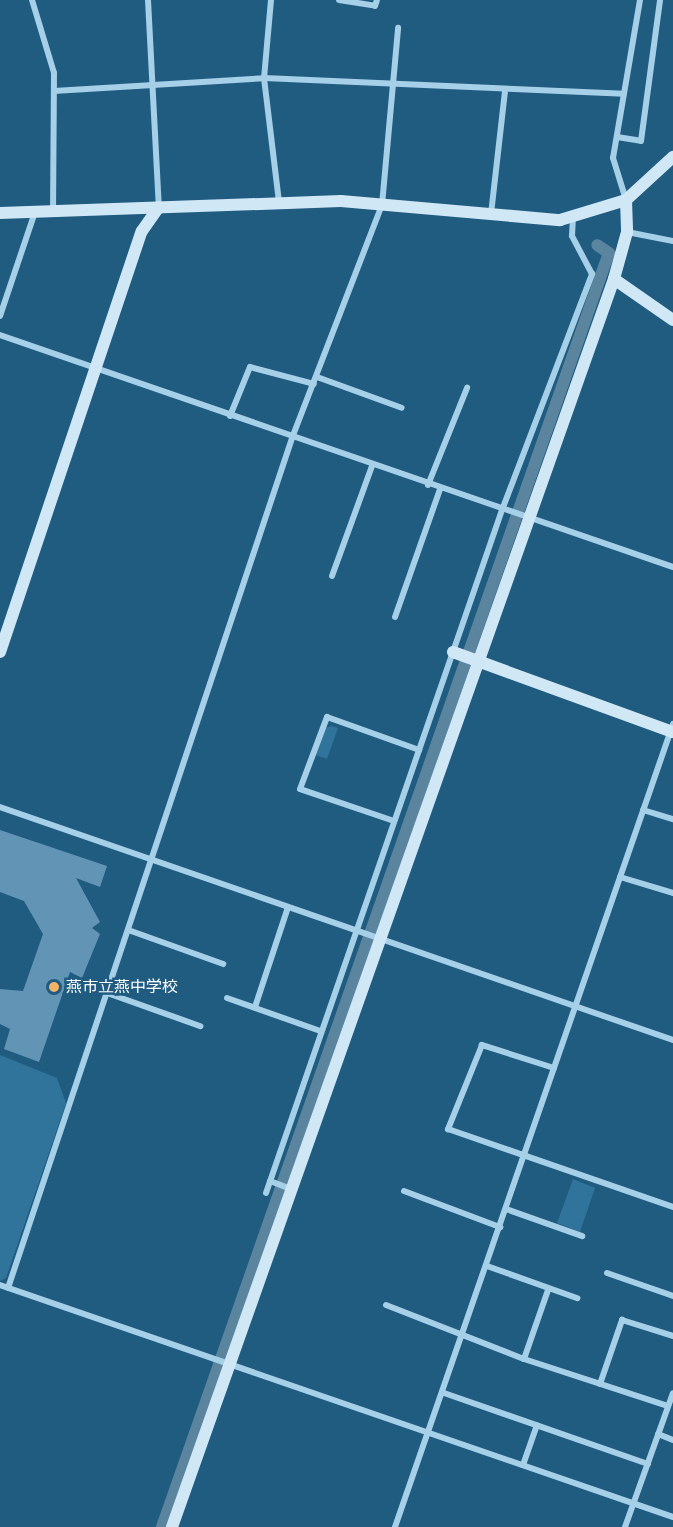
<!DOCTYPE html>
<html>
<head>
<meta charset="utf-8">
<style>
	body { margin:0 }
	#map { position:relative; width:673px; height:1527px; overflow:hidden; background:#205b80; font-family:"Source Sans 3","Noto Sans JP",sans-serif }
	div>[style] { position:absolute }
	.green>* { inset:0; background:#30749c }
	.canal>* { height:12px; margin:-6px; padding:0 6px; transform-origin:6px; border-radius:6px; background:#5b849f }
	.building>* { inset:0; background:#6295b5 }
	.street>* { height:6px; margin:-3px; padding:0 3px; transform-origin:3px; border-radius:3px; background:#a6cfe8 }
	.secondary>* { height:12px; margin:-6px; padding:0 6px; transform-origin:6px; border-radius:6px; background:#d0e7f6 }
	.dots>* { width:16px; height:16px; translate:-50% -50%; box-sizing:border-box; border:3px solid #205b80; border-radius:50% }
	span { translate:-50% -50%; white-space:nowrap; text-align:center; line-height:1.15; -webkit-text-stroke:5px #205b80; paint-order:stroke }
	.poi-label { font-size:16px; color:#fff }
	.left { translate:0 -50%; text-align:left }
</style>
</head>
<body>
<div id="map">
	<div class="green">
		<i style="clip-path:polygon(332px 726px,338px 728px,327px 759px,316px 755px,325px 728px)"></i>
		<i style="clip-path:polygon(0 1055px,57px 1078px,66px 1103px,6px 1278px,0 1281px)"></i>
		<i style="clip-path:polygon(573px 1179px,595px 1188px,580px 1232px,557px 1223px)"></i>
	</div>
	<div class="canal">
		<i style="left:162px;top:1527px;width:1350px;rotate:-70.67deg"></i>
		<i style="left:609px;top:253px;width:14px;rotate:-146deg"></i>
	</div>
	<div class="building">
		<i style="clip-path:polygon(0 830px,107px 866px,100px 887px,76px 878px,100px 922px,92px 928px,100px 934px,82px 978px,70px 972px,39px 1062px,4px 1049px,10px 1029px,0 1024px,0 989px,23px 991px,43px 934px,24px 901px,0 892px)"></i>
	</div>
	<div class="street">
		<i style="left:32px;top:0;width:76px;rotate:73.2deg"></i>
		<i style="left:54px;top:73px;width:138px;rotate:90.4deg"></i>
		<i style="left:148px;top:0;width:207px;rotate:87deg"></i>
		<i style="left:271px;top:0;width:78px;rotate:95.1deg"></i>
		<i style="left:264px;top:78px;width:125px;rotate:83.1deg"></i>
		<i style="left:339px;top:0;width:36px;rotate:9deg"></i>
		<i style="left:375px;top:6px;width:6px;rotate:-72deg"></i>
		<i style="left:54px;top:91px;width:210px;rotate:-3.5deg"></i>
		<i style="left:264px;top:78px;width:360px;rotate:2.5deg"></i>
		<i style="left:617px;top:137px;width:24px;rotate:9deg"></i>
		<i style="left:641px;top:141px;width:142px;rotate:-82.3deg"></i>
		<i style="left:626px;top:200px;width:44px;rotate:-107.2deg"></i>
		<i style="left:613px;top:158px;width:160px;rotate:-80.3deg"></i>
		<i style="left:491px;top:214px;width:123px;rotate:-83.5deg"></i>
		<i style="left:627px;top:232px;width:47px;rotate:11.1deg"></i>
		<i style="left:0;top:316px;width:110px;rotate:-71.4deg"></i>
		<i style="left:0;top:335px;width:712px;rotate:19.02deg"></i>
		<i style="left:317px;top:377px;width:90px;rotate:20deg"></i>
		<i style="left:230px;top:416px;width:53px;rotate:-67.8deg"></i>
		<i style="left:250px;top:367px;width:66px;rotate:14.9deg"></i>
		<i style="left:428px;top:485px;width:105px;rotate:-68.1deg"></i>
		<i style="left:332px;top:576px;width:117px;rotate:-70deg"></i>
		<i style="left:395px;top:617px;width:136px;rotate:-70.6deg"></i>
		<i style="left:0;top:807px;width:712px;rotate:19.1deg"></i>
		<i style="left:643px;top:810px;width:31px;rotate:17deg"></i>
		<i style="left:394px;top:821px;width:99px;rotate:-161.2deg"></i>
		<i style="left:300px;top:789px;width:77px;rotate:-69.4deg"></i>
		<i style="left:327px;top:717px;width:98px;rotate:19.7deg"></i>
		<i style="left:620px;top:877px;width:55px;rotate:16.8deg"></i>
		<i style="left:131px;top:931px;width:98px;rotate:19.7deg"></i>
		<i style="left:110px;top:994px;width:96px;rotate:19.6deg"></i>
		<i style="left:227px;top:998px;width:99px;rotate:19.5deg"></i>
		<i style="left:255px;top:1007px;width:105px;rotate:-71.7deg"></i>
		<i style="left:554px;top:1068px;width:76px;rotate:-162.3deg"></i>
		<i style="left:482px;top:1045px;width:91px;rotate:112deg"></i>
		<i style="left:448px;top:1129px;width:238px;rotate:19.1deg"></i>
		<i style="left:270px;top:1181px;width:22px;rotate:21deg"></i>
		<i style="left:404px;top:1191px;width:103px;rotate:20.6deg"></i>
		<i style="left:266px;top:1193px;width:723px;rotate:-70.94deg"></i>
		<i style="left:502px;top:510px;width:253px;rotate:-69.1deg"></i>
		<i style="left:592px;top:274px;width:43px;rotate:-117.8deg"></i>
		<i style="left:572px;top:236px;width:18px;rotate:-87deg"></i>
		<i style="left:506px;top:1209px;width:81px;rotate:19.6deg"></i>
		<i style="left:487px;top:1266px;width:96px;rotate:19.6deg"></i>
		<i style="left:607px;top:1273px;width:70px;rotate:19.2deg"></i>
		<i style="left:0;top:1285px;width:712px;rotate:19.02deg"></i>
		<i style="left:8px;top:1288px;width:896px;rotate:-71.52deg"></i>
		<i style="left:292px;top:438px;width:250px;rotate:-68.9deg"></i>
		<i style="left:382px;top:205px;width:178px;rotate:-84.8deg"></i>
		<i style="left:386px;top:1305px;width:148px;rotate:21.4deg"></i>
		<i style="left:524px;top:1359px;width:151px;rotate:18.1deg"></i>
		<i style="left:524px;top:1359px;width:73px;rotate:-70.8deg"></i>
		<i style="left:600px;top:1384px;width:68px;rotate:-71deg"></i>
		<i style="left:622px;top:1320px;width:53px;rotate:17.4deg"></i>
		<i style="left:444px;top:1393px;width:216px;rotate:19.2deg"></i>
		<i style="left:658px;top:1434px;width:16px;rotate:22deg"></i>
		<i style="left:523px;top:1465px;width:42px;rotate:-70.7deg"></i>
		<i style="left:395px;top:1527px;width:850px;rotate:-70.9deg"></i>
		<i style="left:625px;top:1527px;width:142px;rotate:-70.3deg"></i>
	</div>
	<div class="secondary">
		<i style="left:626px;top:200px;width:32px;rotate:88deg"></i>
		<i style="left:627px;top:232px;width:49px;rotate:105.5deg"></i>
		<i style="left:614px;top:279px;width:72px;rotate:34.8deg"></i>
		<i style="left:0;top:213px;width:341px;rotate:-2deg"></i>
		<i style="left:341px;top:201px;width:220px;rotate:5deg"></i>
		<i style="left:560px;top:220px;width:69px;rotate:-16.9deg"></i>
		<i style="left:626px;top:200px;width:64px;rotate:-42.5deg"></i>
		<i style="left:0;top:652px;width:444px;rotate:-71.4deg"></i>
		<i style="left:142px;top:231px;width:29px;rotate:-55deg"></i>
		<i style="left:453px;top:652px;width:234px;rotate:20deg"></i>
		<i style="left:172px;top:1527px;width:1324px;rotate:-70.5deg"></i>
	</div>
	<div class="dots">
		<i style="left:54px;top:987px;background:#f5b366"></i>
	</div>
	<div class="poi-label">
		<span class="left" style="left:66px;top:987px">燕市立燕中学校</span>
	</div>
</div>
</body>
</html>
